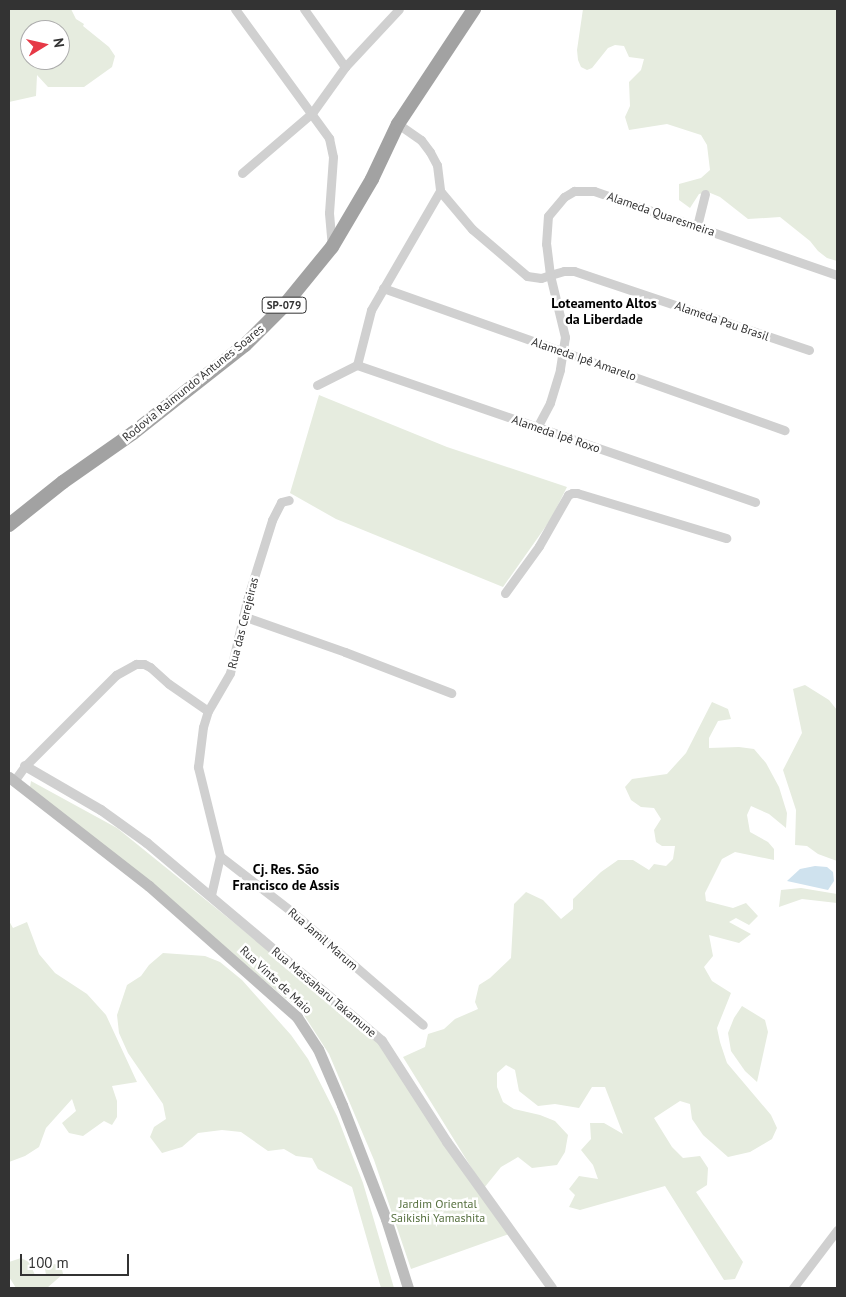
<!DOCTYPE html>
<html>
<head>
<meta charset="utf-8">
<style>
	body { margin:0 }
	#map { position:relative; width:846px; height:1297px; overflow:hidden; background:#fff; font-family:"PT Sans",sans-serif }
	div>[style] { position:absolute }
	.green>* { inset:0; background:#e6ecdf }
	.water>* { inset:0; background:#cfe2ee }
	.minor>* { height:9px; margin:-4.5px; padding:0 4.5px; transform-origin:4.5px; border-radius:4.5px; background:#d0d0d0 }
	.tertiary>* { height:10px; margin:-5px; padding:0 5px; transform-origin:5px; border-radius:5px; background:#d0d0d0 }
	.secondary>* { height:11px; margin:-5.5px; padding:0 5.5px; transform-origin:5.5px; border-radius:5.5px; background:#bdbdbd }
	.trunk>* { height:14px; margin:-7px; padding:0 7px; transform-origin:7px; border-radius:7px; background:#a2a2a2 }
	span { translate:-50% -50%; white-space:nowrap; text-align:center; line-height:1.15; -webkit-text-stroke:5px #fff; paint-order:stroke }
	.shield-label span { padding:1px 4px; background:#fff; border:1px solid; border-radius:4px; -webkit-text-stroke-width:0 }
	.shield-label { font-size:11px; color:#333; font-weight:700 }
	.street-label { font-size:12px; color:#333 }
	.park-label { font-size:12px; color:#56703f }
	.neighbourhood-label { font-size:14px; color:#000; font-weight:700 }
	.frame { position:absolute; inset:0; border:10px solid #333; pointer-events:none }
	.north { position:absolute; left:20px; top:20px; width:50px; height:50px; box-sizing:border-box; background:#fff; border:1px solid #adadad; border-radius:50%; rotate:81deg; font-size:14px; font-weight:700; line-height:20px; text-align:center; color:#333 }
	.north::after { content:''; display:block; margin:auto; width:18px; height:22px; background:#e63946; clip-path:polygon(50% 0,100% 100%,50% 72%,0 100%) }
	.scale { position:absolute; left:20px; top:1254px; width:109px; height:22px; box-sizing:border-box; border:2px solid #333; border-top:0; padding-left:6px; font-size:15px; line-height:18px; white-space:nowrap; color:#333; -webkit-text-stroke:4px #fff; paint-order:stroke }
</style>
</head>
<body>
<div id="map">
	<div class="green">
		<i style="clip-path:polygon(evenodd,9px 9px,71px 9px,76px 19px,84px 24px,83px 26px,109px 47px,115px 56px,112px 67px,84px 87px,48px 87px,37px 75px,36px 96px,9px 102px,9px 9px,30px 30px,60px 30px,60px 60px,30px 60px,30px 30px)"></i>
		<i style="clip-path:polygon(583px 9px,837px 9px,837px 261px,827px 258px,818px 251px,810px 241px,780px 217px,748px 219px,720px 197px,708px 192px,699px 194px,690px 208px,679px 200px,679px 184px,701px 178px,710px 170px,707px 145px,701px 135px,667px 124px,629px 130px,625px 117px,630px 106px,629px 82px,641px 70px,644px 59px,629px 57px,624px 46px,615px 45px,608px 48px,592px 68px,587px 70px,581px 67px,578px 60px,577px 50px)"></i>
		<i style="clip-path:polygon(319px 395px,447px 447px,567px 487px,551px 519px,503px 587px,336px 519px,290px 493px)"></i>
		<i style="clip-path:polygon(805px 685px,829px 700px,837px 710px,837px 861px,818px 854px,807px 846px,795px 845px,796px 810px,783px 770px,802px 733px,793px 689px)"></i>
		<i style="clip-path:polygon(712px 702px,728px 709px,731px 719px,718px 721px,709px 738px,709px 748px,739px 747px,754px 749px,766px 763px,779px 787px,787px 813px,786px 828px,769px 814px,751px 806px,747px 815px,750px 832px,768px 842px,774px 849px,774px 860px,735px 852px,722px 859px,705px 893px,706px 901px,733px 908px,746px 903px,758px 916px,749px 925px,736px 918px,729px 922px,751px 934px,739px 943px,709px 935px,713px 956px,704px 967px,712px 981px,731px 993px,717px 1028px,720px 1042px,727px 1063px,771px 1115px,777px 1128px,772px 1139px,750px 1152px,728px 1157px,703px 1135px,692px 1119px,690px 1104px,680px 1101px,654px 1118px,672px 1147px,683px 1158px,700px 1156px,708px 1168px,707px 1185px,696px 1192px,743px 1262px,735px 1279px,724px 1280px,665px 1186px,580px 1210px,569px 1207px,575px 1195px,569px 1189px,579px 1176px,598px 1179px,593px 1165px,581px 1150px,591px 1139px,590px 1123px,604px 1123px,623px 1134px,605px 1087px,592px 1087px,579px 1108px,555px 1104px,538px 1106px,519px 1091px,515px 1070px,506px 1065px,497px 1073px,497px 1087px,503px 1102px,514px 1109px,540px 1115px,555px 1121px,568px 1135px,565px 1152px,557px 1165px,532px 1168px,518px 1157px,501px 1167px,484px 1188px,403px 1057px,425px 1047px,428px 1034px,444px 1029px,455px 1019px,478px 1009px,475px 1002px,479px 985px,490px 978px,511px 958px,514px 904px,526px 892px,543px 900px,561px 919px,573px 909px,573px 899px,601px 872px,618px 860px,633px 860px,649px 870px,654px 864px,666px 866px,673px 859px,675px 846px,662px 846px,656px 842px,654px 830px,661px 819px,654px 808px,641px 807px,631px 800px,625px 787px,632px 779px,667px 774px,686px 753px)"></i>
		<i style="clip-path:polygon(31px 781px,117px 828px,380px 1041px,509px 1234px,411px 1269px,374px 1160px,329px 1054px,302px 1012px,30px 787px)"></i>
		<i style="clip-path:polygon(801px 888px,837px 894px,837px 903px,802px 899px,779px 907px,781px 890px)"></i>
		<i style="clip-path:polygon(9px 921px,13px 928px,27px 922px,39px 954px,55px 973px,87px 994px,106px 1015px,137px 1082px,112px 1086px,117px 1101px,117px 1117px,112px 1125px,104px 1121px,83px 1136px,69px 1133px,62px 1123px,76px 1111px,72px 1099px,46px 1128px,39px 1147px,25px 1156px,9px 1162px)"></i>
		<i style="clip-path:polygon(163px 953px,205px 956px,220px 962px,242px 980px,291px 1035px,308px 1059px,337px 1116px,363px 1183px,394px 1288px,381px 1288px,352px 1187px,318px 1169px,312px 1158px,296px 1156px,284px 1149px,268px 1151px,241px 1132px,222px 1130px,198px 1133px,182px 1147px,162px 1153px,150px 1137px,154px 1127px,166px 1119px,163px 1104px,128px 1053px,119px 1033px,117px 1015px,127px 985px,141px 976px,149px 965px)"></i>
		<i style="clip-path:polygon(742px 1006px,765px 1020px,768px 1032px,757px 1082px,745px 1071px,731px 1051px,728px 1033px,734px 1018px)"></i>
		<i style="clip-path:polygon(21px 1258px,29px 1262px,35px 1275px,46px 1275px,45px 1269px,53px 1264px,61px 1265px,63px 1274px,47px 1288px,16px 1288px,9px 1277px,9px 1262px)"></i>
	</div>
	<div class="water">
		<i style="clip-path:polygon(815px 866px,827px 867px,833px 872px,834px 881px,828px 890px,787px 881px,800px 869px)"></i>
	</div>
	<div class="minor">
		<i style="left:235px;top:9px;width:160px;rotate:53.9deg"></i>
		<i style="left:329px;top:138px;width:19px;rotate:78deg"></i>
		<i style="left:333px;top:157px;width:56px;rotate:94.1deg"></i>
		<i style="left:329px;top:213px;width:34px;rotate:85deg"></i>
		<i style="left:304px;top:9px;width:71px;rotate:54.7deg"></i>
		<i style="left:398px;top:124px;width:28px;rotate:35deg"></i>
		<i style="left:421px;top:140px;width:15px;rotate:53deg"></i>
		<i style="left:430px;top:152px;width:15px;rotate:62deg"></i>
		<i style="left:437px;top:165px;width:26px;rotate:83deg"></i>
		<i style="left:440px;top:191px;width:50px;rotate:49.9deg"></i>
		<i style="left:472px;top:229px;width:72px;rotate:40.5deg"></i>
		<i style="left:527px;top:276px;width:14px;rotate:8deg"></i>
		<i style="left:541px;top:278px;width:9px;rotate:-18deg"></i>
		<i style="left:550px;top:275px;width:64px;rotate:76.4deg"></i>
		<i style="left:565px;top:337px;width:33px;rotate:99deg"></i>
		<i style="left:560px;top:370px;width:34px;rotate:107deg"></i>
		<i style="left:550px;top:403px;width:27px;rotate:118deg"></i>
		<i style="left:242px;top:173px;width:92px;rotate:-40.6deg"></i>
		<i style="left:312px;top:113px;width:57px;rotate:-54.3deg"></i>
		<i style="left:345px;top:67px;width:79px;rotate:-47deg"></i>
		<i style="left:697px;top:226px;width:33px;rotate:-76deg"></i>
		<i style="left:383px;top:288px;width:426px;rotate:19.5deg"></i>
		<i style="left:809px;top:350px;width:248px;rotate:-161.4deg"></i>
		<i style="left:574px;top:271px;width:10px;rotate:180deg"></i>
		<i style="left:564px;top:271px;width:15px;rotate:164deg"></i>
		<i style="left:550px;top:275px;width:31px;rotate:-97deg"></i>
		<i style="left:546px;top:244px;width:28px;rotate:-86deg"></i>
		<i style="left:548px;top:216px;width:25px;rotate:-50deg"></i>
		<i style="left:564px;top:197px;width:12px;rotate:-31deg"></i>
		<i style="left:574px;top:191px;width:20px"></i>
		<i style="left:594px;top:191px;width:257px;rotate:19.1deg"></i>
		<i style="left:357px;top:365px;width:421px;rotate:19deg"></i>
		<i style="left:317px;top:385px;width:45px;rotate:-26.6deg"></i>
		<i style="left:357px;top:365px;width:57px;rotate:-75.7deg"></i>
		<i style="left:371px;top:310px;width:138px;rotate:-59.9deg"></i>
		<i style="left:505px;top:593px;width:58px;rotate:-54.1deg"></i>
		<i style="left:539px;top:546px;width:59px;rotate:-60.4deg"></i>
		<i style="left:568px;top:495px;width:4px;rotate:-27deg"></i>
		<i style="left:572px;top:493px;width:5px"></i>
		<i style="left:577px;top:493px;width:156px;rotate:16.8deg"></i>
		<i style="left:243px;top:616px;width:108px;rotate:19.4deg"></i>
		<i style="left:345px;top:652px;width:114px;rotate:21.1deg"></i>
		<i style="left:14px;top:781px;width:19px;rotate:-54deg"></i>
		<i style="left:25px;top:766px;width:129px;rotate:-45deg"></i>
		<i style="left:116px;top:675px;width:23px;rotate:-29deg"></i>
		<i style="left:136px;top:664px;width:8px"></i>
		<i style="left:144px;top:664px;width:7px;rotate:27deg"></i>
		<i style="left:150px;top:667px;width:25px;rotate:42deg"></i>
		<i style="left:169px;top:684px;width:47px;rotate:34.7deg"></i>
		<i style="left:220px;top:856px;width:90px;rotate:37.8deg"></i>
		<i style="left:291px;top:911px;width:174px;rotate:40.8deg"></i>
		<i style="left:211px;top:895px;width:40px;rotate:-77deg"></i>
		<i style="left:220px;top:856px;width:92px;rotate:-103.9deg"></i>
		<i style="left:198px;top:767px;width:40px;rotate:-82.9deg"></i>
		<i style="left:203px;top:727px;width:17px;rotate:-73deg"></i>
		<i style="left:208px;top:711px;width:44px;rotate:-59.9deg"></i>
		<i style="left:230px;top:673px;width:75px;rotate:-76.9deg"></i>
		<i style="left:247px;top:600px;width:84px;rotate:-72.6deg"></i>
		<i style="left:272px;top:520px;width:20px;rotate:-63deg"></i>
		<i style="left:281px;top:502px;width:8px;rotate:-14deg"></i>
		<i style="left:793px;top:1288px;width:73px;rotate:-52.8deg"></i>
	</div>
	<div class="tertiary">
		<i style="left:25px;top:766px;width:88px;rotate:30.1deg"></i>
		<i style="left:101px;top:810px;width:57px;rotate:35.7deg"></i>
		<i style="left:147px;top:843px;width:307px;rotate:40.1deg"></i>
		<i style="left:382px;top:1041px;width:120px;rotate:57.2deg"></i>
		<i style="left:447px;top:1142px;width:180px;rotate:54.3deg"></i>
	</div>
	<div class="secondary">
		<i style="left:9px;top:777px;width:177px;rotate:37.9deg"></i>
		<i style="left:149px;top:886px;width:198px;rotate:41.5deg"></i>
		<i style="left:297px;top:1017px;width:38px;rotate:57deg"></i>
		<i style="left:318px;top:1049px;width:61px;rotate:66.8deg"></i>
		<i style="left:342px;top:1105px;width:122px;rotate:68.9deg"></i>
		<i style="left:386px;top:1219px;width:72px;rotate:72.3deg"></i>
	</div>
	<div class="trunk">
		<i style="left:9px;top:525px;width:69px;rotate:-38.5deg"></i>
		<i style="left:63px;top:482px;width:85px;rotate:-35deg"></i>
		<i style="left:133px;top:433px;width:142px;rotate:-38.2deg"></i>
		<i style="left:245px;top:345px;width:54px;rotate:-45deg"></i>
		<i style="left:283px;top:307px;width:77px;rotate:-50.8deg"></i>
		<i style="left:332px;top:247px;width:79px;rotate:-59.5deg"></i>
		<i style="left:372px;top:179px;width:61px;rotate:-64.7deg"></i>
		<i style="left:398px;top:124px;width:138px;rotate:-56.5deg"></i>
	</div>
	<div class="shield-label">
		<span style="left:284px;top:305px">SP-079</span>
	</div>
	<div class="street-label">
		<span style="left:661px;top:214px;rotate:19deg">Alameda Quaresmeira</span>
		<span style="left:722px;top:321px;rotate:19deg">Alameda Pau Brasil</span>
		<span style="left:584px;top:359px;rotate:19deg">Alameda Ipê Amarelo</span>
		<span style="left:193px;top:383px;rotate:-39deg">Rodovia Raimundo Antunes Soares</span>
		<span style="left:556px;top:434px;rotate:19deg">Alameda Ipê Roxo</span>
		<span style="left:243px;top:623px;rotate:-76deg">Rua das Cerejeiras</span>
		<span style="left:323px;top:939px;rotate:41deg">Rua Jamil Marum</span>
		<span style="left:276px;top:980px;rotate:43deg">Rua Vinte de Maio</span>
		<span style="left:324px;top:992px;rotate:40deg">Rua Massaharu Takamune</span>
	</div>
	<div class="park-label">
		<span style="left:438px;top:1211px">Jardim Oriental<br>Saikishi Yamashita</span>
	</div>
	<div class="neighbourhood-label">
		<span style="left:604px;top:311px">Loteamento Altos<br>da Liberdade</span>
		<span style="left:286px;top:877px">Cj. Res. São<br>Francisco de Assis</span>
	</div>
	<div class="frame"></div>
	<div class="north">N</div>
	<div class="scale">100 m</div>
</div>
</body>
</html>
